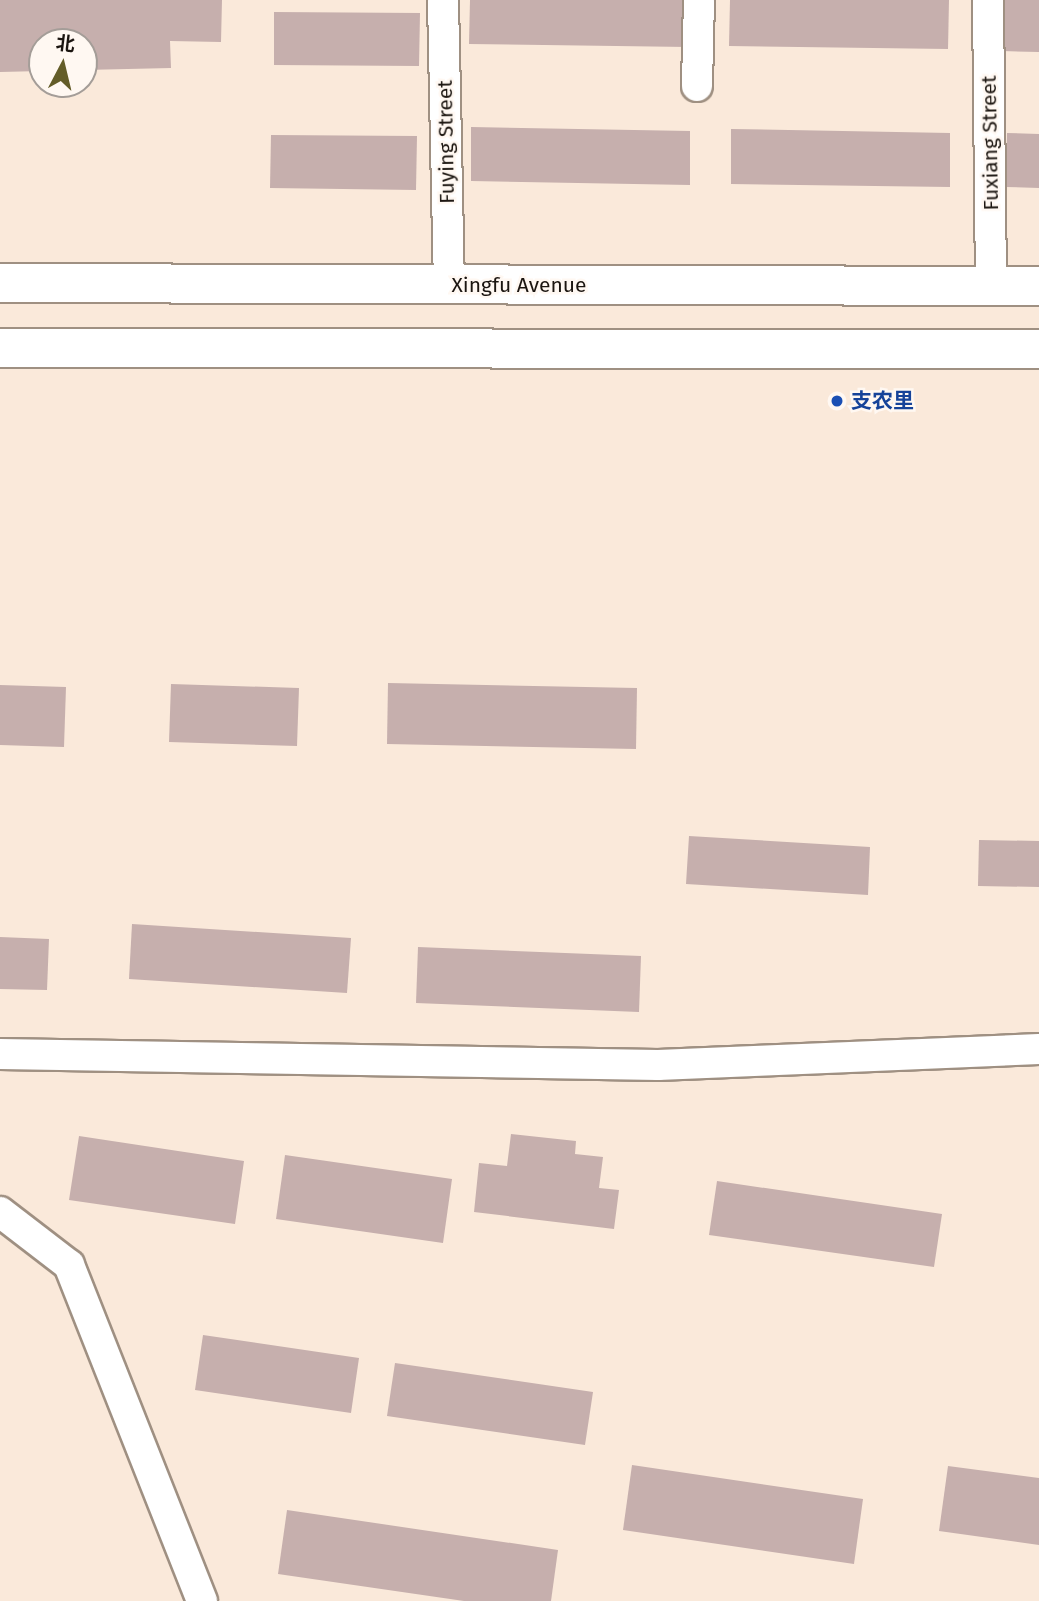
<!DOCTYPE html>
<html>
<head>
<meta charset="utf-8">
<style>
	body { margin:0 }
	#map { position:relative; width:1039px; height:1601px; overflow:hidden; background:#fae9da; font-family:"Fira Sans","Noto Sans SC",sans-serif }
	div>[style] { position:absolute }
	.building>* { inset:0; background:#c6afad }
	.roads { filter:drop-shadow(2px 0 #9f9082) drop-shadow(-2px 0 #9f9082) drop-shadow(0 2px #9f9082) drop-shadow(0 -2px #9f9082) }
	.minor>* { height:30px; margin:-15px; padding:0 15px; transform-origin:15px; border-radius:15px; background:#fff }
	.secondary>* { height:38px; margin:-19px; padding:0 19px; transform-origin:19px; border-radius:19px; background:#fff }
	.dots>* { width:19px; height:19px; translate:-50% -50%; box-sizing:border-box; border:4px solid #fff8f2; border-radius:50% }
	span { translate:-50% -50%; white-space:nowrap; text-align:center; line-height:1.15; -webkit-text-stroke:5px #fff8f2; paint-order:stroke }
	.street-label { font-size:21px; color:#1b1510 }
	.transit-label { font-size:21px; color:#164399; font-weight:700 }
	.left { translate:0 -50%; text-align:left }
	.north { position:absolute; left:28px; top:28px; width:70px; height:70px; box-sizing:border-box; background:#fff8f2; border:2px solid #a49d98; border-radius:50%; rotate:7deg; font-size:19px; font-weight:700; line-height:28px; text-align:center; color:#1b1510 }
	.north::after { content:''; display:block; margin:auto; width:24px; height:32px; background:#635c28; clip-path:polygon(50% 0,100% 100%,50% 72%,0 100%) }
</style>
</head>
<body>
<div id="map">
	<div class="building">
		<i style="clip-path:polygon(0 0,222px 0,221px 42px,170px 41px,171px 68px,84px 70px,84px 42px,42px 42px,42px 71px,0 72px)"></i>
		<i style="clip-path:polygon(470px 0,689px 0,688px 47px,469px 44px)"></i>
		<i style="clip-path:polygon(730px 0,949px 0,948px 49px,729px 46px)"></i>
		<i style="clip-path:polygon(1002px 0,1039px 0,1039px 52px,1002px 51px)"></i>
		<i style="clip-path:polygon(274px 12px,420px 13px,419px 66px,274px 65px)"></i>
		<i style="clip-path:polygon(471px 127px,690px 131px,690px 185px,471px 181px)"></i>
		<i style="clip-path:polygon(731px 129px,950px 133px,950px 187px,731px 184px)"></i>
		<i style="clip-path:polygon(1007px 133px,1039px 134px,1039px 188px,1006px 187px)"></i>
		<i style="clip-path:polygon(271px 135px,417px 136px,416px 190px,270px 188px)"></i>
		<i style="clip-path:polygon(388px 683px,637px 688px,636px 749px,387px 744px)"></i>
		<i style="clip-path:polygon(171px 684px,299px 688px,297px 746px,169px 742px)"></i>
		<i style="clip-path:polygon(0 685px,66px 687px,64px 747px,0 745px)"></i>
		<i style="clip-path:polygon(689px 836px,870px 847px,868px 895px,686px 884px)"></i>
		<i style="clip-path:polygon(979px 840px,1039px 841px,1039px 887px,978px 886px)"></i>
		<i style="clip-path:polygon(132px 924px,351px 938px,347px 993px,129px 979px)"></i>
		<i style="clip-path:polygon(0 937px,49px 939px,47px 990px,0 989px)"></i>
		<i style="clip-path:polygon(418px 947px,641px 956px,639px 1012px,416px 1003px)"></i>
		<i style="clip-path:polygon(511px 1134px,576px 1141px,575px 1154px,603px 1157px,599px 1188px,619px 1190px,614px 1229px,474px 1212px,479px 1163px,507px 1166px)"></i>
		<i style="clip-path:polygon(79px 1136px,244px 1161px,235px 1224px,69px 1200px)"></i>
		<i style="clip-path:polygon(285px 1155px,452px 1179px,443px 1243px,276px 1219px)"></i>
		<i style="clip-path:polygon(717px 1181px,942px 1214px,934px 1267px,709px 1235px)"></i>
		<i style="clip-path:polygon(203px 1335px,359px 1358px,351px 1413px,195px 1390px)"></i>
		<i style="clip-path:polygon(395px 1363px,593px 1392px,585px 1445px,387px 1416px)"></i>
		<i style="clip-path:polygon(632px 1465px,863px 1499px,854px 1564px,623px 1530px)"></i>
		<i style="clip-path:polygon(948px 1466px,1039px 1478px,1039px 1545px,939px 1531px)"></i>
		<i style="clip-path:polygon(287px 1510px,558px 1550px,551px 1601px,464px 1601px,278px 1574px)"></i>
	</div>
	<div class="roads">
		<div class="minor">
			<i style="left:443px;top:0;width:285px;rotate:88.8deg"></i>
			<i style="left:988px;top:0;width:286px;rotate:89.4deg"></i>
			<i style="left:697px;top:86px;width:86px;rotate:-88.7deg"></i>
			<i style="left:0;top:1054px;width:658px;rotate:0.96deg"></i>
			<i style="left:658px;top:1065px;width:381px;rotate:-2.4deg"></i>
			<i style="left:0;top:1212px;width:87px;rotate:37.5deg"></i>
			<i style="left:69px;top:1265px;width:361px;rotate:68.4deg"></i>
		</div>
		<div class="secondary">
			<i style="left:0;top:283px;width:1039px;rotate:0.17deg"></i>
			<i style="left:0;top:348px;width:1039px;rotate:0.06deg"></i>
		</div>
	</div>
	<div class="dots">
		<i style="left:837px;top:401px;background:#1a4fb4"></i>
	</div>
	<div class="street-label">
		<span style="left:446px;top:142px;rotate:-91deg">Fuying Street</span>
		<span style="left:990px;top:143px;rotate:-91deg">Fuxiang Street</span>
		<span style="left:519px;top:285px">Xingfu Avenue</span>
	</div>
	<div class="transit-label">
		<span class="left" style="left:851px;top:401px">支农里</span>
	</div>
	<div class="north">北</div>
</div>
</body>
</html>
